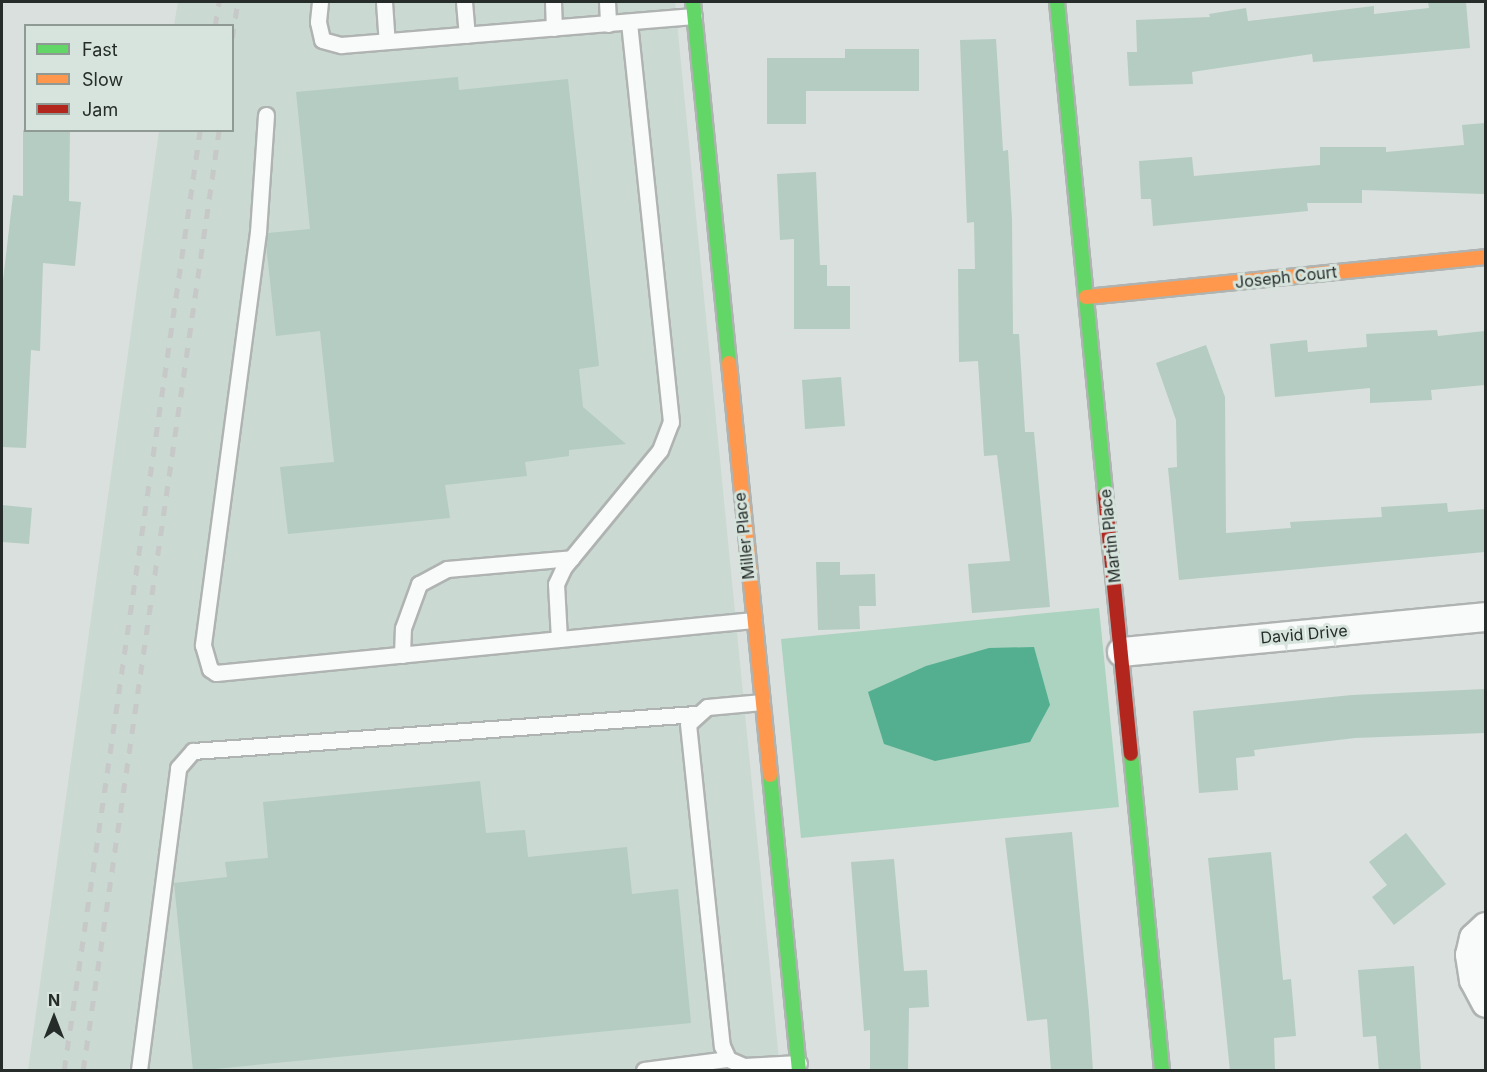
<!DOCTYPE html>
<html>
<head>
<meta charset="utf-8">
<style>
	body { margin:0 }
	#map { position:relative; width:1487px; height:1072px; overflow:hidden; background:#dae0dd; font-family:Inter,sans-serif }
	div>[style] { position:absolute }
	.built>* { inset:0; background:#cad9d2 }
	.green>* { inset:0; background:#acd2c0 }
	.water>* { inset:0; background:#54af91 }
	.building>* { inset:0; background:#b4ccc2 }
	.roads { filter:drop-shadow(2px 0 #afb3b1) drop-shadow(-2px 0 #afb3b1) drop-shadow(0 2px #afb3b1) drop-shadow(0 -2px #afb3b1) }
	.lane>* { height:15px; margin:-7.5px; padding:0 7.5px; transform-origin:7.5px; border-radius:7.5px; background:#f9fafa }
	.street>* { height:28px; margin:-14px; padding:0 14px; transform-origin:14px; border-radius:14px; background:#f9fafa }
	.fast>* { height:14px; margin:-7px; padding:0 7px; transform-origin:7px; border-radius:7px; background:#63d668 }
	.slow>* { height:14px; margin:-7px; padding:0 7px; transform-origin:7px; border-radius:7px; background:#ff974d }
	.jam>* { height:14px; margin:-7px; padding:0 7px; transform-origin:7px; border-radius:7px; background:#b3261e }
	.rail>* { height:4.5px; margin-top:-2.25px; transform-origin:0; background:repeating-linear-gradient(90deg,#c7c9c8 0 10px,transparent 0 20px) }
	span { translate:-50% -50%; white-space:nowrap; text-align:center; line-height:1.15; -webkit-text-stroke:6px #d6e4dd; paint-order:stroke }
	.street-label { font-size:16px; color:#262c29 }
	.frame { position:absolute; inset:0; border:3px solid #262c29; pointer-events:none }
	.legend { position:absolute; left:24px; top:24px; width:210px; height:108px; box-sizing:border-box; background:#d6e4dd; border:2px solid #909a95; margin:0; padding:8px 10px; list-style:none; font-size:18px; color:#262c29 }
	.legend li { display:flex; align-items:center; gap:12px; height:30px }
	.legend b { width:30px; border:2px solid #909a95 }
	.north { position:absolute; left:24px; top:988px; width:60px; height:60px; -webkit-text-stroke:4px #d6e4dd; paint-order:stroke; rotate:0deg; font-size:16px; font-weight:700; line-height:24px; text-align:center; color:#262c29 }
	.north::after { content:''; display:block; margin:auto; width:21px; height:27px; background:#262c29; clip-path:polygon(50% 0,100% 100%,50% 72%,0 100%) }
</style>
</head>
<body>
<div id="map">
	<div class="built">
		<i style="clip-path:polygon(178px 2px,675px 2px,780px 1070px,28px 1070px,159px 131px,232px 130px,232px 26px,174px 25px)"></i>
	</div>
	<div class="green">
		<i style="clip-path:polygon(1099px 608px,1119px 807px,801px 838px,781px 639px)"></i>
	</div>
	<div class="water">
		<i style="clip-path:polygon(1034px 647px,1050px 705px,1030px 742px,935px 761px,884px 744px,868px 692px,926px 666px,989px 648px)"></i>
	</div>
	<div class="building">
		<i style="clip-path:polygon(1428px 2px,1466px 2px,1470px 48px,1313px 62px,1312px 54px,1192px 72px,1193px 84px,1129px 86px,1127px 52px,1137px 52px,1136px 20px,1210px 17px,1209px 14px,1246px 8px,1248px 21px,1374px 6px,1374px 14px,1429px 8px)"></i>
		<i style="clip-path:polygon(996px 39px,1003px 151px,1008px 150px,1012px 220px,1013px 334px,1019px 334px,1025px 432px,1034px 432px,1050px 607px,972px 613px,968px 564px,1010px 561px,997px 455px,984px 456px,978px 361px,959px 362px,958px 269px,975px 269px,974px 222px,967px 223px,960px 40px)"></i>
		<i style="clip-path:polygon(845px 49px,919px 49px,919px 91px,806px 91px,806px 124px,767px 124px,767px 58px,845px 58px)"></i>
		<i style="clip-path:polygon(458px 77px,459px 90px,568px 79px,599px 366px,579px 369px,583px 407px,626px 444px,569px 450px,569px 456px,525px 462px,527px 476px,445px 485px,450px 518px,288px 534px,280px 467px,334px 462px,320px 331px,276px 336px,266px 244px,268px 233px,310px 229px,296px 92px)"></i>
		<i style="clip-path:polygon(1485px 123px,1485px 194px,1362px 190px,1362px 203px,1307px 203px,1308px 211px,1153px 226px,1151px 199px,1141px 199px,1139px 161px,1192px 157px,1194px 176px,1320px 165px,1320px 147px,1386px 147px,1386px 152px,1464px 145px,1462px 125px)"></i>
		<i style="clip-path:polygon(23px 130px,70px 130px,69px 201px,81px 202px,75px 266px,43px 263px,40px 351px,31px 350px,26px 448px,2px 447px,2px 289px,13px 195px,23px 196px)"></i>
		<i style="clip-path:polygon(816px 172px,820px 265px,827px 265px,827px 286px,850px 286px,850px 329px,794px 329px,794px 239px,780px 240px,777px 174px)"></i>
		<i style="clip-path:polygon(1437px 330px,1438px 336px,1485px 331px,1485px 385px,1431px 390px,1432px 400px,1370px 403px,1370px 388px,1275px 397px,1270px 344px,1307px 340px,1308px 352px,1367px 347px,1366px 334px)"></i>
		<i style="clip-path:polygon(1206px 345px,1225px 397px,1226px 533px,1291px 528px,1290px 522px,1382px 517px,1381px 507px,1447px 503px,1448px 512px,1485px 509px,1485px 552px,1179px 580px,1168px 468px,1177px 467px,1176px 420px,1156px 363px)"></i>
		<i style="clip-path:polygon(841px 377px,845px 426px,805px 429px,802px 380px)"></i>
		<i style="clip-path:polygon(2px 505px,32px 508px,29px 544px,2px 542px)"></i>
		<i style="clip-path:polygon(816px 562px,840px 562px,840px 575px,875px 574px,876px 606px,859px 606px,860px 629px,818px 630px)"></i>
		<i style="clip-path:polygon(1485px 689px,1485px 733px,1355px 738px,1254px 750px,1255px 756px,1236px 758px,1238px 790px,1199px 793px,1193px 711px,1352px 695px)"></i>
		<i style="clip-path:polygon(480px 781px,486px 833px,525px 830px,528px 857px,627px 847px,632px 894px,678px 889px,691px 1023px,193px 1071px,174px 883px,227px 877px,225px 862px,268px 858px,263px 802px)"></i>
		<i style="clip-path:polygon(1072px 832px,1089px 1012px,1093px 1071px,1051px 1071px,1047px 1019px,1027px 1021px,1005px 838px)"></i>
		<i style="clip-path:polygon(1406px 833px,1446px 884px,1394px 925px,1372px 897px,1387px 885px,1369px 862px)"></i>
		<i style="clip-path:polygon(1271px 852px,1283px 980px,1291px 979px,1296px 1036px,1274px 1038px,1275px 1071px,1230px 1071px,1208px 858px)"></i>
		<i style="clip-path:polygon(894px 859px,904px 971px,927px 970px,929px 1007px,909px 1008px,908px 1071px,870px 1071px,870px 1030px,864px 1031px,851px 862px)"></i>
		<i style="clip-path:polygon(1414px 966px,1421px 1071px,1379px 1071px,1376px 1036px,1363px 1037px,1358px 970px)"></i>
	</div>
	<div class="roads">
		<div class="lane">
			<i style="left:320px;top:2px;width:20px;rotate:96deg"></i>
			<i style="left:318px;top:22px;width:18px;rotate:77deg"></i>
			<i style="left:322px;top:40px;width:20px;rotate:15deg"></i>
			<i style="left:341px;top:45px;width:354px;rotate:-4.7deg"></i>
			<i style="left:384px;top:2px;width:39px;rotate:86deg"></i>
			<i style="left:464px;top:2px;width:33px;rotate:85deg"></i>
			<i style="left:553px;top:2px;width:26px;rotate:88deg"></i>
			<i style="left:607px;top:2px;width:22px;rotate:87deg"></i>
			<i style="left:266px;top:115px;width:117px;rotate:93.9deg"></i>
			<i style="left:258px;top:232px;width:417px;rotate:97.6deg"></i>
			<i style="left:203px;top:645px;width:25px;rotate:74deg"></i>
			<i style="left:210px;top:669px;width:7px;rotate:34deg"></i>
			<i style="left:216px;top:673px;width:540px;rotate:-5.64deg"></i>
			<i style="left:559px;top:639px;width:55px;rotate:-93.1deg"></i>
			<i style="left:556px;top:584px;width:19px;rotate:-65deg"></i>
			<i style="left:564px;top:567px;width:151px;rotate:-50.6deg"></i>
			<i style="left:660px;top:450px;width:30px;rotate:-69deg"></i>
			<i style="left:671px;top:422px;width:402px;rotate:-96deg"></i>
			<i style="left:402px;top:655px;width:27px;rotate:-88deg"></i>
			<i style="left:403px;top:628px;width:47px;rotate:-70deg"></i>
			<i style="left:419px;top:584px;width:32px;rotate:-28deg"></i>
			<i style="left:447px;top:569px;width:125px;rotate:-5deg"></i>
			<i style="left:762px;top:702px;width:55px;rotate:174.8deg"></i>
			<i style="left:707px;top:707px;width:25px;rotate:138deg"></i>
			<i style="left:688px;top:724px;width:324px;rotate:84deg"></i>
			<i style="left:722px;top:1046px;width:14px;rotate:65deg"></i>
			<i style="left:728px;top:1059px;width:17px;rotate:24deg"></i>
			<i style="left:744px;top:1066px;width:55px;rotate:-3.1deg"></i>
			<i style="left:139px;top:1070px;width:305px;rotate:-82.6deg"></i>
			<i style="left:178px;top:768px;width:23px;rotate:-49deg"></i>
			<i style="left:193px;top:751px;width:504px;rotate:-4.21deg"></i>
			<i style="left:644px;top:1070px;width:85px;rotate:-7.5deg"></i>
		</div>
		<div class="street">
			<i style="left:1122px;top:652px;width:366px;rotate:-5.5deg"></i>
			<i style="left:1486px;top:927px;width:16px;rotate:137deg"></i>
			<i style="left:1474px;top:938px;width:17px;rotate:103deg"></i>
			<i style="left:1470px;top:955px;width:25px;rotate:81deg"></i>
			<i style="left:1474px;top:980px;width:26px;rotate:62deg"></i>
		</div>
		<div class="fast">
			<i style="left:693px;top:2px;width:363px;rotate:84.3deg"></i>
			<i style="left:1057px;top:2px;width:495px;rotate:84.4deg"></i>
			<i style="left:1131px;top:754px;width:318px;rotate:84.4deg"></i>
			<i style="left:770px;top:775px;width:296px;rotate:84.4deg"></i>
		</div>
		<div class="slow">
			<i style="left:1086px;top:297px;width:402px;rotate:-5.7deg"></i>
			<i style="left:729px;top:363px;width:414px;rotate:84.3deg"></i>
		</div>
		<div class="jam">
			<i style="left:1105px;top:495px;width:260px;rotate:84.3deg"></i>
		</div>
	</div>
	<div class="rail">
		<i style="left:215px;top:26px;width:24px;rotate:-81deg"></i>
		<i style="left:232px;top:38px;width:36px;rotate:-81deg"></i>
		<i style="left:64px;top:1070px;width:950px;rotate:-81.77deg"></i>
		<i style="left:83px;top:1070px;width:950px;rotate:-81.77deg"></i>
	</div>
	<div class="street-label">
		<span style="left:1286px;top:277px;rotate:-6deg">Joseph Court</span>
		<span style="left:744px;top:536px;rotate:-96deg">Miller Place</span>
		<span style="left:1110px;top:536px;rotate:-96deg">Martin Place</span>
		<span style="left:1304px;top:634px;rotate:-5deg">David Drive</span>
	</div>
	<div class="frame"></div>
	<ul class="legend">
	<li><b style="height:8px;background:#63d668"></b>Fast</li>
	<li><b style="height:8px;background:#ff974d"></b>Slow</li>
	<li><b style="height:8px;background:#b3261e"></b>Jam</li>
	</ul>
	<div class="north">N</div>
</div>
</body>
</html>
